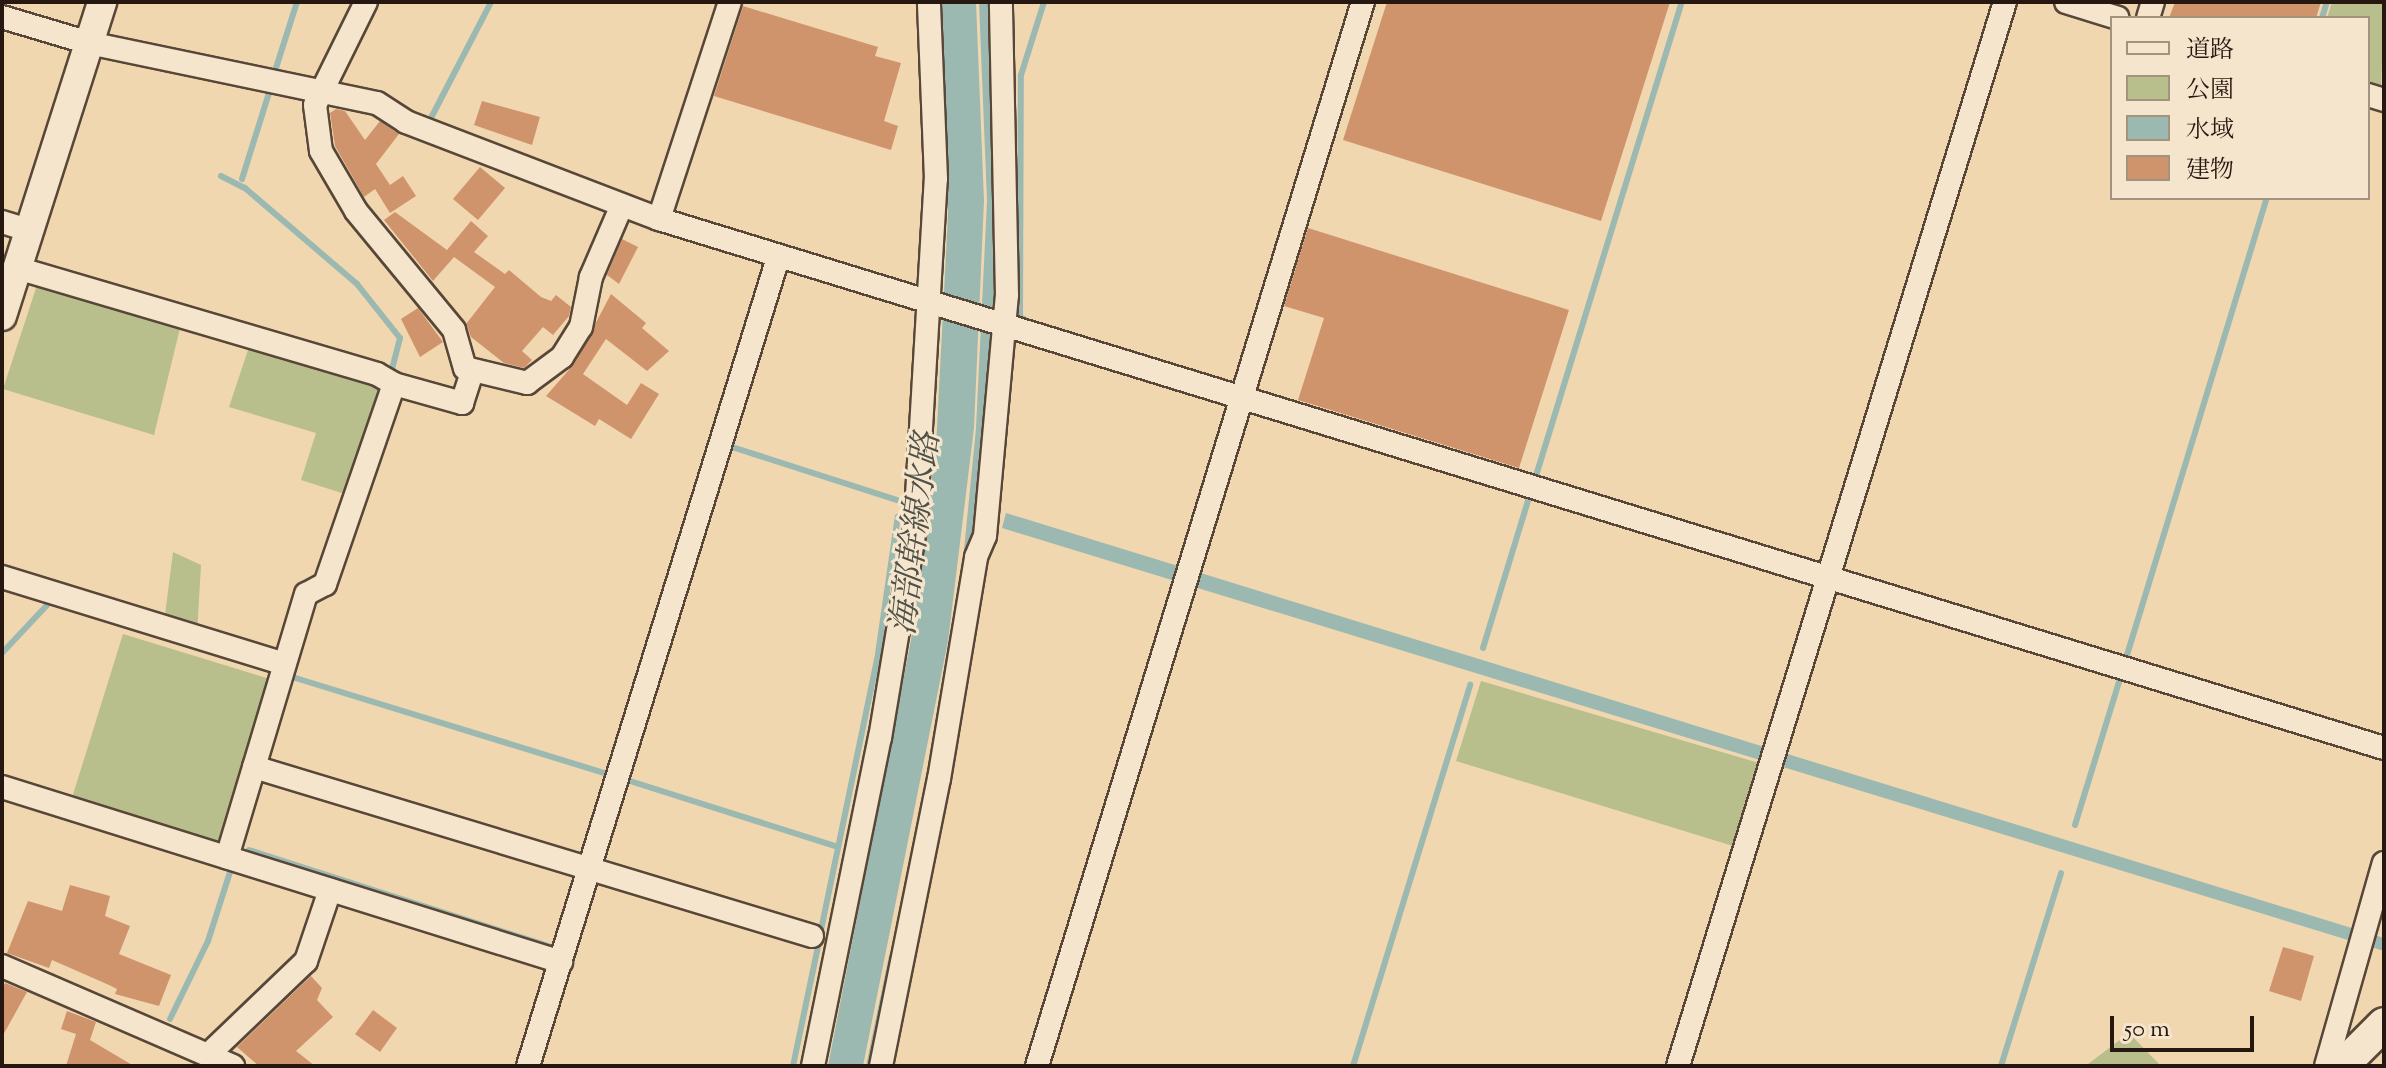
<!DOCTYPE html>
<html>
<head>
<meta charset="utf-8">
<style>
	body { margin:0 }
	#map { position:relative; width:2386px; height:1068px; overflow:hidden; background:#f0d7b0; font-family:"Sorts Mill Goudy","Noto Serif JP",serif }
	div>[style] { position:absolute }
	.green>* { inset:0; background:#b8be8c }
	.water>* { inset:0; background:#9bb9b0 }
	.stream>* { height:6px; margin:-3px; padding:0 3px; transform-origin:3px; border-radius:3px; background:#9bb9b0 }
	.building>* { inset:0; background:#d0946c }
	.roads { filter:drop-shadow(2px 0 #584738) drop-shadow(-2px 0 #584738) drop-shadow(0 2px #584738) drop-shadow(0 -2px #584738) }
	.minor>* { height:22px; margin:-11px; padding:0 11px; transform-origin:11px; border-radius:11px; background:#f5e5cc }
	.tertiary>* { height:28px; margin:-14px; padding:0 14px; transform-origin:14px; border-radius:14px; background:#f5e5cc }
	.secondary>* { height:32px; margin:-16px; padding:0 16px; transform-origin:16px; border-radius:16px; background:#f5e5cc }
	span { translate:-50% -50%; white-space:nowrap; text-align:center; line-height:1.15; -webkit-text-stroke:6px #f5e5cc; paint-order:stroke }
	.water-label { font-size:34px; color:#4f5048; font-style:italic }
	.frame { position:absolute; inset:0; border:4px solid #261710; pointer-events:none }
	.legend { position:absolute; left:2110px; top:16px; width:260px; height:184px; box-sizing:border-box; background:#f5e5cc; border:2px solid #a29381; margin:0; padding:10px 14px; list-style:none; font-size:24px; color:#261710 }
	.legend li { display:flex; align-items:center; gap:16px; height:40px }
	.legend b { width:40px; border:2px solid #a29381 }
	.scale { position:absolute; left:2110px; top:1016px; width:144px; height:36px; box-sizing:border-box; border:4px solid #261710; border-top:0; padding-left:10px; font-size:24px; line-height:28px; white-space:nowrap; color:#261710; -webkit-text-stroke:6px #f5e5cc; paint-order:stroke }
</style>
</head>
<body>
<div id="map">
	<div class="green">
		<i style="clip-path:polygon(2332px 2px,2384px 2px,2381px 88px,2368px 85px,2368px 18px,2327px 18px)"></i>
		<i style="clip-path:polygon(39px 279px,182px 320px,154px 435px,3px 389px)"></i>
		<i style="clip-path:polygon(251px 341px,385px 383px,348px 495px,301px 480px,316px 433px,229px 407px)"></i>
		<i style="clip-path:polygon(173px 552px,201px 565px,197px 634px,164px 623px)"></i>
		<i style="clip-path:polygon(123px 634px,276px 681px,226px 846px,71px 801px)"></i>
		<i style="clip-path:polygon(1481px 681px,1759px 763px,1733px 846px,1456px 761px)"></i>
		<i style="clip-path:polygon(2129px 1033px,2161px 1066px,2089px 1066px,2088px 1064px)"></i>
	</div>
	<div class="water">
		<i style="clip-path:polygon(941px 2px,976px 2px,984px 201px,974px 428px,948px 641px,863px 1066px,828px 1066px,911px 640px,936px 447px,948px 215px)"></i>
		<i style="clip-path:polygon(979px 2px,992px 2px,997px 307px,979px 531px,970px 551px,964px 550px,976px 428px,987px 201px)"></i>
		<i style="clip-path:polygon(1006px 513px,2384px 938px,2384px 951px,1002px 528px)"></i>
	</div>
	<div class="stream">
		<i style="left:2322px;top:18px;width:17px;rotate:-73deg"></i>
		<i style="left:279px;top:72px;width:4px;rotate:-166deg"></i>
		<i style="left:275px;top:71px;width:72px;rotate:-72.3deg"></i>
		<i style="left:432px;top:116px;width:128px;rotate:-62.6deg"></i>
		<i style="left:221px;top:176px;width:27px;rotate:27deg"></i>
		<i style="left:245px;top:188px;width:148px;rotate:40.6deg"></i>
		<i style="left:357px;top:284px;width:69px;rotate:51.5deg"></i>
		<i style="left:400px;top:338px;width:40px;rotate:104.4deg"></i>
		<i style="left:242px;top:179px;width:90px;rotate:-72.6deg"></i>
		<i style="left:1029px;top:322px;width:10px;rotate:-151deg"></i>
		<i style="left:1020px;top:317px;width:242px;rotate:-89.8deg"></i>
		<i style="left:1021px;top:75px;width:77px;rotate:-72.5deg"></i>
		<i style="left:732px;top:447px;width:176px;rotate:17.8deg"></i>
		<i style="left:1535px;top:479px;width:499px;rotate:-72.9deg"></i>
		<i style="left:1483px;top:648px;width:157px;rotate:-73deg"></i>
		<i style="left:2px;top:653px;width:70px;rotate:-46.7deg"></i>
		<i style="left:50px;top:602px;width:5px;rotate:22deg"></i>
		<i style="left:2127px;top:655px;width:478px;rotate:-73deg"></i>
		<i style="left:289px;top:676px;width:336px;rotate:17.1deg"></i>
		<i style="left:630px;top:781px;width:218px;rotate:17.6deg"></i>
		<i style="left:2075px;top:825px;width:150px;rotate:-72.9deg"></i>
		<i style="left:249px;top:850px;width:321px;rotate:17.8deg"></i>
		<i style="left:821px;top:930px;width:282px;rotate:-78.3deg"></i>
		<i style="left:878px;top:654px;width:139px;rotate:-81.8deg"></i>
		<i style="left:170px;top:1019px;width:87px;rotate:-64deg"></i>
		<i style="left:208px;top:941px;width:76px;rotate:-72.3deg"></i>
		<i style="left:793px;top:1066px;width:123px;rotate:-78.2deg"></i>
		<i style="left:869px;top:1066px;width:112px;rotate:-78.2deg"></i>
		<i style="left:1353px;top:1066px;width:399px;rotate:-72.9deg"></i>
		<i style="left:2001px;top:1066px;width:202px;rotate:-72.7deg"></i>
	</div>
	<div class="building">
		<i style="clip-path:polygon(1387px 2px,1670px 2px,1601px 221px,1343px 140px)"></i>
		<i style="clip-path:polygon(2175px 2px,2321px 2px,2316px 18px,2169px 18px)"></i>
		<i style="clip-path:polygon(743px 6px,878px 47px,875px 56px,901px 63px,884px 121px,898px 126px,891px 150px,714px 96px)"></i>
		<i style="clip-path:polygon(482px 101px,540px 117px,532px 145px,474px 125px)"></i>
		<i style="clip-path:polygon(336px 109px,345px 111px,365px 140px,380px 121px,399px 134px,376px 164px,390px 185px,403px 176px,416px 196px,390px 213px,375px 189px,364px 197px,335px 146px,330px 113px)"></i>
		<i style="clip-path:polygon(480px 167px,505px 188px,478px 220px,453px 199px)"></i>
		<i style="clip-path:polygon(395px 212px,447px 250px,471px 221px,488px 236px,474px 252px,505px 274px,509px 270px,541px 297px,551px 301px,556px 295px,571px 307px,569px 316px,553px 335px,543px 327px,522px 351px,532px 360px,524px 368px,504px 363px,471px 337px,466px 324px,495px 287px,454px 257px,433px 281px,384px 220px)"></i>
		<i style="clip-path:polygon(1308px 228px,1569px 310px,1519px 468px,1298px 400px,1324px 318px,1284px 306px)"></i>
		<i style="clip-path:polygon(622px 239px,638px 247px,619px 284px,607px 275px)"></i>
		<i style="clip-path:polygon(611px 294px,646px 323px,642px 328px,669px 351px,647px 371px,606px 339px,583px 374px,627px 405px,641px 383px,659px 394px,631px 439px,599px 419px,595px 426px,546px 396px,574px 364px)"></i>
		<i style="clip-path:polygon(418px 308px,443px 342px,420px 357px,401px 319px)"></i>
		<i style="clip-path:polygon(70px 885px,110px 896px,105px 916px,130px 926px,119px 954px,171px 975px,159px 1006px,115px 994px,117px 989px,109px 985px,52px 960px,49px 968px,7px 953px,28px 901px,62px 911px)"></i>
		<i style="clip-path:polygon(2283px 947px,2314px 956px,2301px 1001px,2269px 991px)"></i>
		<i style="clip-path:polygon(311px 976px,322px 988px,317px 1000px,333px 1017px,296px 1051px,315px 1066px,259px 1066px,237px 1047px)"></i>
		<i style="clip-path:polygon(5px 983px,27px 992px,2px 1037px,2px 990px)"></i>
		<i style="clip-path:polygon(373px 1010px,397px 1028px,380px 1052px,355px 1034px)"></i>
		<i style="clip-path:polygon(67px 1011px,96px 1022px,90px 1040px,134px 1066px,66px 1066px,76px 1034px,61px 1029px)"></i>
	</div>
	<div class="roads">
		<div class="minor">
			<i style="left:366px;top:2px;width:115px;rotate:116.3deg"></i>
			<i style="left:315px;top:105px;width:46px;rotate:82.6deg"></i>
			<i style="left:321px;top:151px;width:69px;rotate:59.7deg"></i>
			<i style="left:356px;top:211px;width:154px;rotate:50.5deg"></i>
			<i style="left:454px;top:330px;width:40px;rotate:74deg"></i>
			<i style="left:465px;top:368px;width:64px;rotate:13.6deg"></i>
			<i style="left:527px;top:383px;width:44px;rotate:-36.6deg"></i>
			<i style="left:562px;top:357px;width:36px;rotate:-58deg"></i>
			<i style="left:581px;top:327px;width:51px;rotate:-78.7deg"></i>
			<i style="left:591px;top:277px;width:78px;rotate:-66.7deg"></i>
			<i style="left:2066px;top:2px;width:54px;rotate:17.1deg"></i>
			<i style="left:2px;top:17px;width:91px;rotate:16.6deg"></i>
			<i style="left:89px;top:43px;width:294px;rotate:11.8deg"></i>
			<i style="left:377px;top:103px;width:35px;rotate:33deg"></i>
			<i style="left:406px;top:122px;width:271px;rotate:21deg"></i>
			<i style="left:659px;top:219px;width:1804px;rotate:17.05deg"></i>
			<i style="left:2148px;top:18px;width:17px;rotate:-73deg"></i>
			<i style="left:2368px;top:95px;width:17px;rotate:17deg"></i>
			<i style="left:659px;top:219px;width:228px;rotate:-71.9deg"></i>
			<i style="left:2px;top:222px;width:28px;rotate:17deg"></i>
			<i style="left:17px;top:268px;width:375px;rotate:16.4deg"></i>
			<i style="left:377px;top:374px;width:20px;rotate:30deg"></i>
			<i style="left:394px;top:384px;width:212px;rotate:109deg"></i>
			<i style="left:325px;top:584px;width:21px;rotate:152deg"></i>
			<i style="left:306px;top:594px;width:275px;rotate:106.7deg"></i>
			<i style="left:394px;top:384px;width:71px;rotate:15.6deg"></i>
			<i style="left:462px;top:403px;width:33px;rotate:-72deg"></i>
			<i style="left:2px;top:577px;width:295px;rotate:17.1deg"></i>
			<i style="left:254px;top:767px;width:583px;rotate:16.85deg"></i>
			<i style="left:2px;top:787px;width:586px;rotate:17.38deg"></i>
			<i style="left:2px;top:966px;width:252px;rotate:23.4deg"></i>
			<i style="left:210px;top:1053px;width:133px;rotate:-43.8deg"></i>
			<i style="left:306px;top:961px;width:75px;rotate:-71.3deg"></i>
			<i style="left:528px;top:1066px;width:846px;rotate:-72.81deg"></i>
			<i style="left:813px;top:1066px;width:335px;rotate:-78.5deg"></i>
			<i style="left:880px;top:738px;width:212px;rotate:-80.5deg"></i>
			<i style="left:915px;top:529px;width:351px;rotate:-86.6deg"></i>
			<i style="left:936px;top:179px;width:177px;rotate:-92.3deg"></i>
			<i style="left:881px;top:1066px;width:293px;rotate:-78.6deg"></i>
			<i style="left:939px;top:779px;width:225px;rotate:-80.5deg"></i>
			<i style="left:976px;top:557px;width:23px;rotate:-67deg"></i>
			<i style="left:985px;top:536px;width:242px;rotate:-84.8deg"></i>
			<i style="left:1007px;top:295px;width:293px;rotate:-91.2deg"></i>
			<i style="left:1037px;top:1066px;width:1113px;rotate:-72.97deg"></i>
			<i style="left:1678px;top:1066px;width:1113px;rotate:-72.92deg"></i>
			<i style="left:2326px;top:1066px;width:211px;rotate:-74.1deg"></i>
		</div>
		<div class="tertiary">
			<i style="left:2px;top:316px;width:330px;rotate:-72.3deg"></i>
		</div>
		<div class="secondary">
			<i style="left:2342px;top:1066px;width:59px;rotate:-45deg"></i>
		</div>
	</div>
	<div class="water-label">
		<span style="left:917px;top:534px;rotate:-83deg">海部幹線水路</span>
	</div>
	<div class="frame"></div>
	<ul class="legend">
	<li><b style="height:10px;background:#f5e5cc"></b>道路</li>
	<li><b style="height:22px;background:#b8be8c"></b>公園</li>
	<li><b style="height:22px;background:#9bb9b0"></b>水域</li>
	<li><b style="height:22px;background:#d0946c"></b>建物</li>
	</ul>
	<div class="scale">50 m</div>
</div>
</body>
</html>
